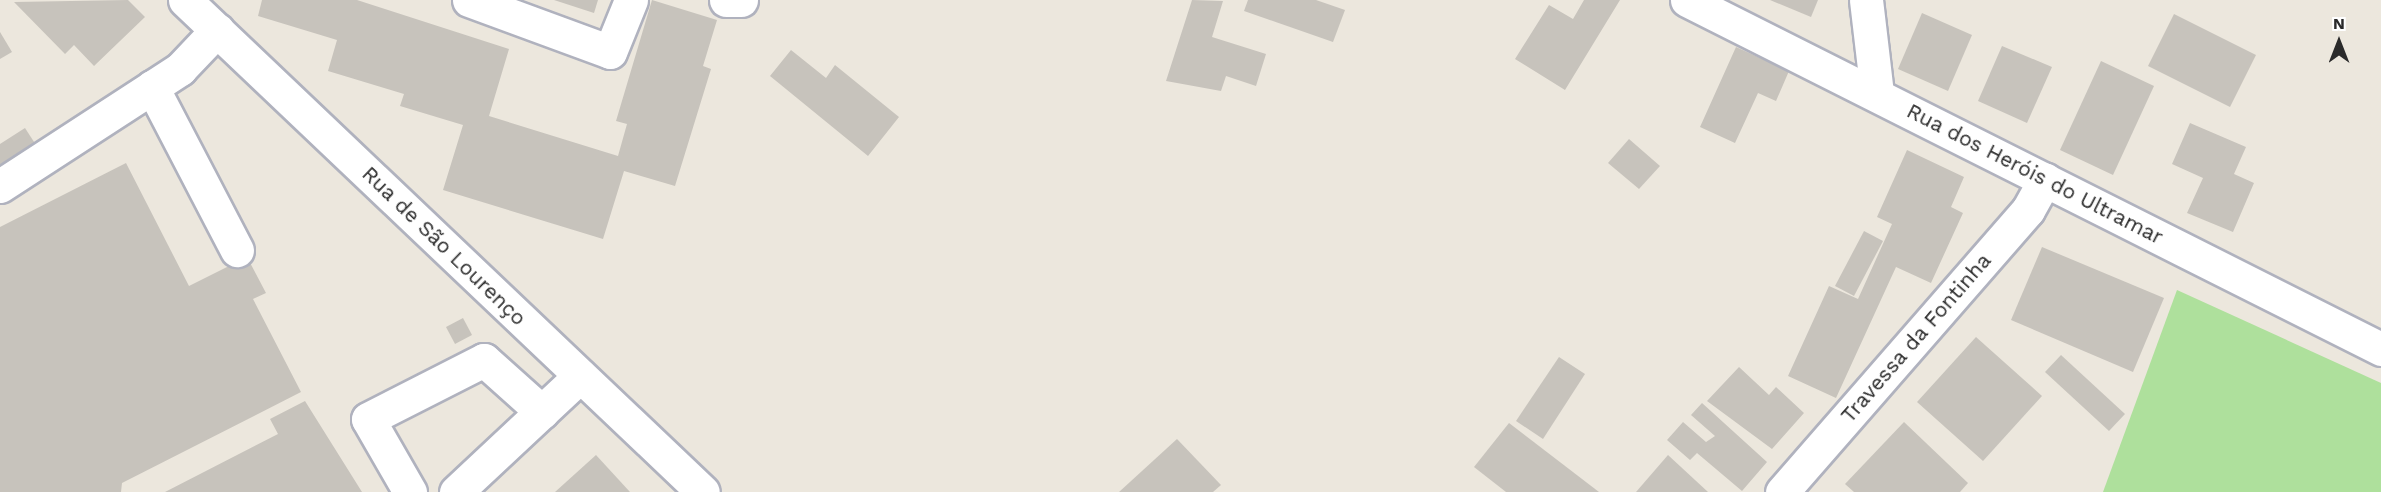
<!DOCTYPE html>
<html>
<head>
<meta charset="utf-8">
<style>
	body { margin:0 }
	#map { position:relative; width:2381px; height:492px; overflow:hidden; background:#ece7dd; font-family:"Work Sans",sans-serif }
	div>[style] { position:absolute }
	.green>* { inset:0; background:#aee09c }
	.building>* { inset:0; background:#c7c3bc }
	.roads { filter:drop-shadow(2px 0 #b0b2be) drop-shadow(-2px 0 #b0b2be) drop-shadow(0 2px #b0b2be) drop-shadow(0 -2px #b0b2be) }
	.minor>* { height:33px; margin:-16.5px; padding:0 16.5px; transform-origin:16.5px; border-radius:16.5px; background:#fff }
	span { translate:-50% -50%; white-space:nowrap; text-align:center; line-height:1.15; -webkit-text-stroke:6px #fff; paint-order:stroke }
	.street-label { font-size:21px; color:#2a2a2a }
	.north { position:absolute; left:2309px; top:12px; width:60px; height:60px; -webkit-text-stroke:4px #fff; paint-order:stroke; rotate:0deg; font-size:16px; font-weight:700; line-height:24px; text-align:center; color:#2a2a2a }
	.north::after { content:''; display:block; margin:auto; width:21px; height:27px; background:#2a2a2a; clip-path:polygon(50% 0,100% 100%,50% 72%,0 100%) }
</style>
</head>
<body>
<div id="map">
	<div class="green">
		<i style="clip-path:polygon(2177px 290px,2381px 383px,2381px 492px,2103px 492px)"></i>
	</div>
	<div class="building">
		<i style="clip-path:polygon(128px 0,145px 17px,94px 66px,74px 45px,65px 54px,14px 2px)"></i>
		<i style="clip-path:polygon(262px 0,357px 0,509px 49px,489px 116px,618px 156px,627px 124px,616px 121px,652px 0,717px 20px,703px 66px,711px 69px,675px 186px,624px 171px,603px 239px,443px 190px,463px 125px,400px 106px,404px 94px,328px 71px,337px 40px,258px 16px)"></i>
		<i style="clip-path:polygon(554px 0,598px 0,594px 13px)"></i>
		<i style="clip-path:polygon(1192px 0,1223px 1px,1212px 37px,1266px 54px,1256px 86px,1226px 76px,1221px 91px,1166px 81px)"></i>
		<i style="clip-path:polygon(1248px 0,1316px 0,1345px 10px,1333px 42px,1244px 11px)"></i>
		<i style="clip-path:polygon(1584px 0,1620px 0,1565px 90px,1515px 59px,1549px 5px,1573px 19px)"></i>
		<i style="clip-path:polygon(1770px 0,1818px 0,1811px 17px)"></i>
		<i style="clip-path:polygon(1922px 13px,1972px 35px,1948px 91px,1898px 69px)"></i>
		<i style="clip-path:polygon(2174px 14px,2256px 55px,2230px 107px,2148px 66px)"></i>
		<i style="clip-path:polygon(0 32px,12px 52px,0 59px)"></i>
		<i style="clip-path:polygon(2002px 46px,2052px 67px,2027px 123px,1978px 101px)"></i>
		<i style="clip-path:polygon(1736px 47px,1789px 71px,1776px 101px,1758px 93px,1735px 143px,1700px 127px)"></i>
		<i style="clip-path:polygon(791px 50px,826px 78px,835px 65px,899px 117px,868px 156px,770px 76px)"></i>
		<i style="clip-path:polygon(2101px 61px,2154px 86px,2113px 175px,2060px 150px)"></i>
		<i style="clip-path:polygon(2190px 123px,2246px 147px,2234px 174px,2254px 183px,2233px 232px,2187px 213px,2203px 178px,2172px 164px)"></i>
		<i style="clip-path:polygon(25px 128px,36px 145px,0 169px,0 144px)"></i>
		<i style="clip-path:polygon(1629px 139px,1660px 166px,1639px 189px,1608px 163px)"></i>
		<i style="clip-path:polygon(1907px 150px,1964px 177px,1951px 207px,1963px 213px,1931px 283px,1896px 267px,1836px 398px,1788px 376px,1829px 286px,1858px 299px,1892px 224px,1877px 217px)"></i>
		<i style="clip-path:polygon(126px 163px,189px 286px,247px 257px,266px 293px,253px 299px,301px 392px,122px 483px,121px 492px,0 492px,0 227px)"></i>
		<i style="clip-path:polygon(1864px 231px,1883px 241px,1854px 296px,1835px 286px)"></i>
		<i style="clip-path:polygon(2042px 247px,2164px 298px,2133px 372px,2011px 320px)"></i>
		<i style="clip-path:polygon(463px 318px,472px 335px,455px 344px,446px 327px)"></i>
		<i style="clip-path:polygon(1976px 337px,2042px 396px,1983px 461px,1917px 402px)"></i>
		<i style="clip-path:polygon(2061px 355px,2125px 414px,2109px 431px,2045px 372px)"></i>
		<i style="clip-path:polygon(1559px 357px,1585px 374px,1543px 439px,1516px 421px)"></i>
		<i style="clip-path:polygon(1739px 367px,1769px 395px,1776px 387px,1804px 413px,1772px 449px,1707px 401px)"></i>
		<i style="clip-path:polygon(305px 401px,362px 492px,165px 492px,278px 434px,270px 419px)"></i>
		<i style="clip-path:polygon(1702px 403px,1767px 462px,1742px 491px,1697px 453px,1690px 460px,1667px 440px,1683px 422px,1706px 442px,1715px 436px,1691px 415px)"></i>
		<i style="clip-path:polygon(1904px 422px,1968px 483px,1960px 492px,1854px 492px,1845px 484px)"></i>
		<i style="clip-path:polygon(1509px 423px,1599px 492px,1506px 492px,1474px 467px)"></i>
		<i style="clip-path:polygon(1177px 439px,1221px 485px,1213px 492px,1119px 492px)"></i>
		<i style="clip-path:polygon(596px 455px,630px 492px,555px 492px)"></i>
		<i style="clip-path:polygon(1668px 455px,1708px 492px,1636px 492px)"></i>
	</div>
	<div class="roads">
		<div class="minor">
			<i style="left:185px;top:0;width:714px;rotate:43.53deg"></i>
			<i style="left:469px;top:0;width:150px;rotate:20.2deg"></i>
			<i style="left:610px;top:52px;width:56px;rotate:-68deg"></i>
			<i style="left:726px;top:0;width:15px"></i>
			<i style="left:1687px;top:0;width:777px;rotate:26.7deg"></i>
			<i style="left:1866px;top:0;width:95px;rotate:83.3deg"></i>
			<i style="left:152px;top:87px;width:184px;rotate:62.5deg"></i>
			<i style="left:0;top:186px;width:215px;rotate:-33deg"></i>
			<i style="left:180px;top:69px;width:54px;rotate:-46.5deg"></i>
			<i style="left:410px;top:492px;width:84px;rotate:-119.9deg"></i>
			<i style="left:368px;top:419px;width:130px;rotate:-27deg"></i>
			<i style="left:484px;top:360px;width:78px;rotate:41.9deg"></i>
			<i style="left:456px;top:492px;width:170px;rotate:-43.1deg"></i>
			<i style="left:1782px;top:492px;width:374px;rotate:-48.9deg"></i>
			<i style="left:2028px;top:210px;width:35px;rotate:-61deg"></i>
		</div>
	</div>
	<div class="street-label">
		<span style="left:2035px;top:174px;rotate:27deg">Rua dos Heróis do Ultramar</span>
		<span style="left:444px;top:246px;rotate:44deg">Rua de São Lourenço</span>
		<span style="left:1916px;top:338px;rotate:-49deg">Travessa da Fontinha</span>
	</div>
	<div class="north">N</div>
</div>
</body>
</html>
